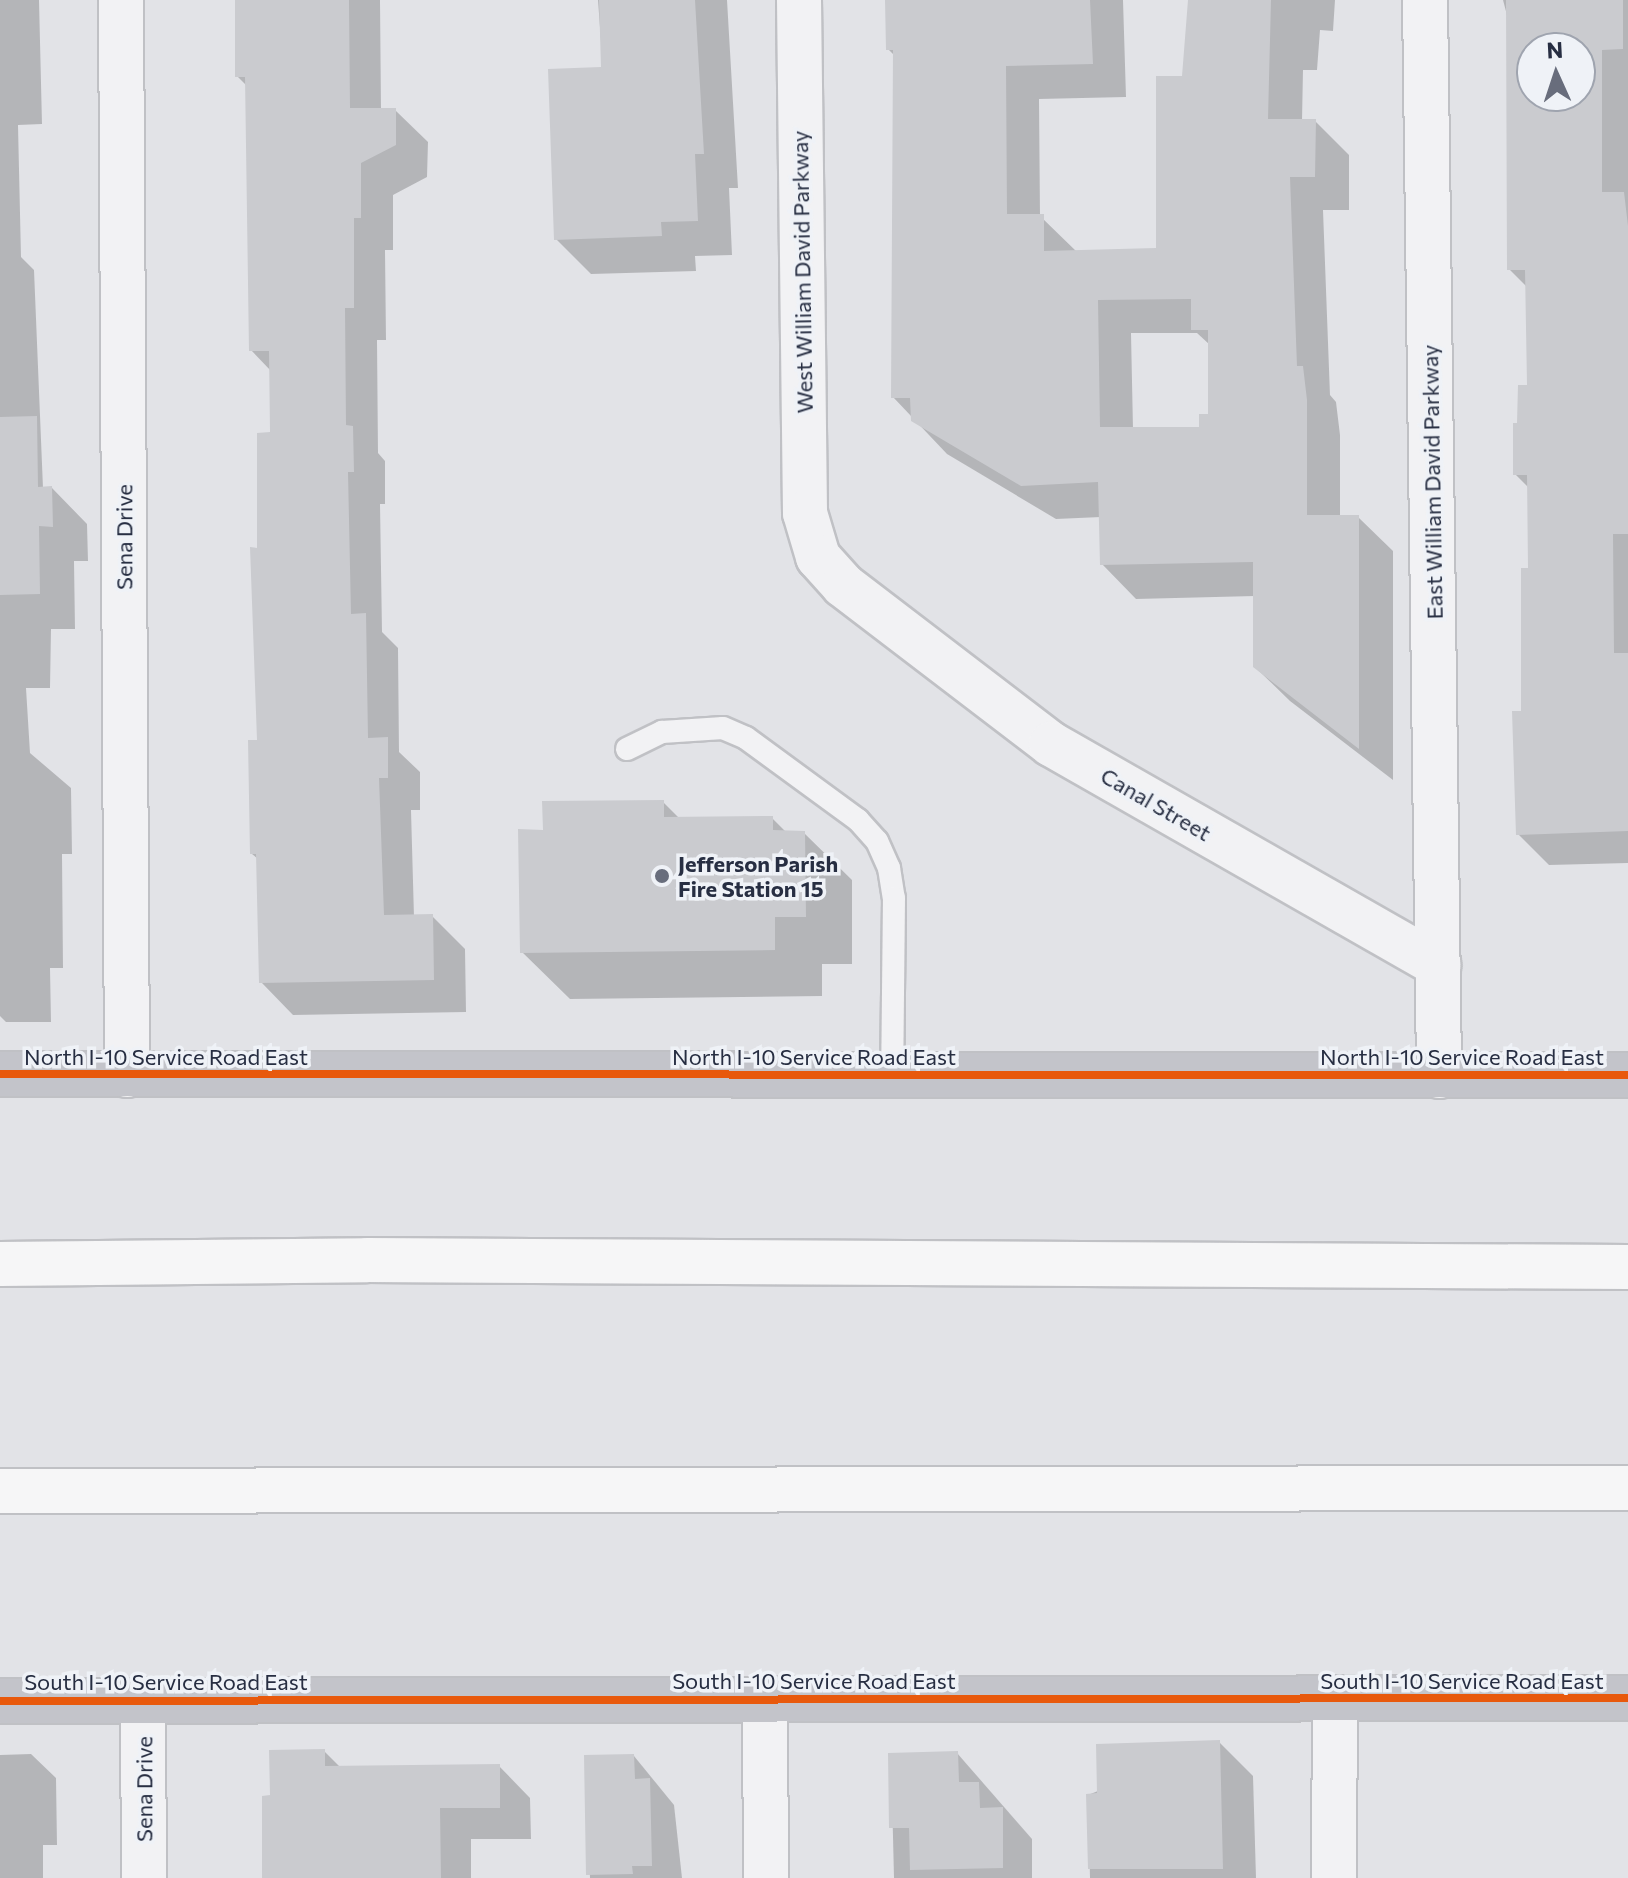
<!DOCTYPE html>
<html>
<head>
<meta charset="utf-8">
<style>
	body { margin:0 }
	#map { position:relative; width:1628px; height:1878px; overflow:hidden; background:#e2e3e7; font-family:Commissioner,sans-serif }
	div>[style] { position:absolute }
	.shadow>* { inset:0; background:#0003 }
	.building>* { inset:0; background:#cacbcf }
	.roads { filter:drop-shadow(2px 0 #c0c1c5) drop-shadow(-2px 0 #c0c1c5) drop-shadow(0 2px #c0c1c5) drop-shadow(0 -2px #c0c1c5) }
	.lane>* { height:22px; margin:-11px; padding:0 11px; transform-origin:11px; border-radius:11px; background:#f2f2f4 }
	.street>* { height:44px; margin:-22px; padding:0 22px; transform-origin:22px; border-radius:22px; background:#f2f2f4 }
	.secondary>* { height:44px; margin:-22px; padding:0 22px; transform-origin:22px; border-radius:22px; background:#c3c4ca }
	.highway>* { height:44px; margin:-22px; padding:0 22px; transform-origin:22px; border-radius:22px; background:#f6f6f7 }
	.cycleway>* { height:8px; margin:-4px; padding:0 4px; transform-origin:4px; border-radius:4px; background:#e8590c }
	.dots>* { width:22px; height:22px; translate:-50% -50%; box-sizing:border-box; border:4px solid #eff2f7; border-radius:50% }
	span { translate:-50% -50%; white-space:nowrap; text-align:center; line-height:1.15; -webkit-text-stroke:7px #eff2f7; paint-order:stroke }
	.street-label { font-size:22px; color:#272e42 }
	.poi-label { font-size:22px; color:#272e42; font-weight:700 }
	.left { translate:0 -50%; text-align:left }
	.north { position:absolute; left:1516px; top:32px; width:80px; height:80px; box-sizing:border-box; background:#eff2f7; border:2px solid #9fa4af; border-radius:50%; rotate:357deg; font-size:22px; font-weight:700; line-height:32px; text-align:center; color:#272e42 }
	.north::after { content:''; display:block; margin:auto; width:28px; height:36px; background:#686d7c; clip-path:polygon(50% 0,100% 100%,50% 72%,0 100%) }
</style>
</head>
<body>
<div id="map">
	<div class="shadow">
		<i style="clip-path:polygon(0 0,39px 0,42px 124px,18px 125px,21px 257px,34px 270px,43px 488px,52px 488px,87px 524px,88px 561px,74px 561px,75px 629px,51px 629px,50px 688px,26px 688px,30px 753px,71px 788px,72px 854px,62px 854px,63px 968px,50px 968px,51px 1022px,6px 1022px,0 1016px)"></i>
		<i style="clip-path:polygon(237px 0,380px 0,381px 110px,395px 110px,428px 142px,427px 177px,393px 195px,393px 250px,385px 250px,386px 340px,377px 340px,378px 453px,385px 461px,385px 504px,380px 504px,382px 632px,398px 648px,399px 752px,420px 772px,420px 810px,411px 810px,414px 917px,432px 916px,465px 949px,466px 1012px,293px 1015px,261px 982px,258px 859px,252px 854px,259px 742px,259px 550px,272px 434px,271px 371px,251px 350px,247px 86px,237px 76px)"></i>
		<i style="clip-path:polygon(598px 0,727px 0,738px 188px,729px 188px,732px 255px,695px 256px,696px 271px,591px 274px,556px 239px,603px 69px)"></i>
		<i style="clip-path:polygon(evenodd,886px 0,1123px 0,1126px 97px,1039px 99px,1040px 216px,1077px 252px,1158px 250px,1184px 78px,1190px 0,1335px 0,1333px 31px,1320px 30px,1317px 70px,1303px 70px,1302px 121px,1315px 121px,1349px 155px,1349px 210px,1323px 210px,1330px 395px,1336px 402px,1340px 435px,1340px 517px,1358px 517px,1393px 551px,1393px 780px,1290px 701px,1255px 667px,1255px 596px,1136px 599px,1102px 564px,1101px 517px,1056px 519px,947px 454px,893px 397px,895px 56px,888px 49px,886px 0,1131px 333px,1197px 333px,1210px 345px,1210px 416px,1201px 429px,1133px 429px,1131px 333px)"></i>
		<i style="clip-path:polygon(evenodd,1503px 0,1628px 0,1628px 863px,1549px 865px,1518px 834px,1530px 570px,1529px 488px,1515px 474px,1529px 387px,1528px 288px,1509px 269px,1508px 19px,1503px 0,1532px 48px,1580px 48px,1580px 96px,1532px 96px,1532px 48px)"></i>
		<i style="clip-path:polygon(663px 802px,680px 819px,772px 818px,787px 833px,804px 833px,852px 880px,852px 964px,822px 964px,822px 996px,570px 999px,522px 952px,545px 832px)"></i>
		<i style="clip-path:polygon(1219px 1742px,1253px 1776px,1256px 1878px,1090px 1878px,1088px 1795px)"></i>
		<i style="clip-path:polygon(324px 1751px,341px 1768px,499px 1766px,530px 1798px,531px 1839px,471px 1839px,471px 1878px,266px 1878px,272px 1797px)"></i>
		<i style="clip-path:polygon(957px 1753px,1032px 1839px,1032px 1878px,894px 1878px,891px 1755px)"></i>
		<i style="clip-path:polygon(31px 1754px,56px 1778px,57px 1845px,43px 1845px,43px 1878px,0 1878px,0 1755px)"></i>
		<i style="clip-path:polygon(634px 1756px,674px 1805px,682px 1878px,590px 1878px,586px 1759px)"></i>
	</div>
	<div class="building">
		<i style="clip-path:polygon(235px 0,349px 0,350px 108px,396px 108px,396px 145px,361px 163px,361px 218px,354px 218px,354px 308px,345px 308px,346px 425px,353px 426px,354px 472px,348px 472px,351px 614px,366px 613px,368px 738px,388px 737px,388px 778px,379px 778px,384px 915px,433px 914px,434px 980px,259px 983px,256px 854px,250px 854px,248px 740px,257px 740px,250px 547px,257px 548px,257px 433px,270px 432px,269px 351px,249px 351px,245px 77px,235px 77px)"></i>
		<i style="clip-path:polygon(599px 0,695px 0,704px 154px,695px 154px,698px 221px,661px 222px,662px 236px,554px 240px,548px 69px,601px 67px)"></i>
		<i style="clip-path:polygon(evenodd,885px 0,1090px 0,1093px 64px,1006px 66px,1007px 214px,1044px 214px,1044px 251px,1156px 248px,1156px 76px,1182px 76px,1188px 0,1271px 0,1268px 119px,1316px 119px,1315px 177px,1290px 177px,1297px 366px,1303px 366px,1307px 400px,1307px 515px,1359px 515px,1359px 749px,1253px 667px,1253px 562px,1100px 565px,1098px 482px,1021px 486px,911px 421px,910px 398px,891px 398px,893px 50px,886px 50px,885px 0,1191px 299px,1191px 330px,1208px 330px,1208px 414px,1199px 414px,1199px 427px,1100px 427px,1098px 300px,1191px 299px)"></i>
		<i style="clip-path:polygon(evenodd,1506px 0,1623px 0,1623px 49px,1602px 50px,1602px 192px,1624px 192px,1628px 226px,1628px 534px,1613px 534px,1614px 653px,1628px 653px,1628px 831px,1516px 835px,1512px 711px,1521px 711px,1521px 568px,1528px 568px,1527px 475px,1513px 475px,1513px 423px,1517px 423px,1518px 385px,1527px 385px,1525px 270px,1507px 270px,1506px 0,1532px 48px,1580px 48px,1580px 96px,1532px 96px,1532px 48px)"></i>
		<i style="clip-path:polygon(37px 416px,38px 487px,52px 486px,53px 527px,39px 526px,40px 594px,0 595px,0 417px)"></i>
		<i style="clip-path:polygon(664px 800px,664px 817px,773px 816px,773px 830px,805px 831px,806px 917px,775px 917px,775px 950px,520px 953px,518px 829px,543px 830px,542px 801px)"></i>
		<i style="clip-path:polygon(1220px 1740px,1223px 1869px,1088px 1869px,1086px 1794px,1097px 1793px,1096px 1744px)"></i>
		<i style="clip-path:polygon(325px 1749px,325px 1766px,500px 1764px,500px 1808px,440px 1808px,441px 1878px,262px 1878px,262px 1796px,270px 1795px,269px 1750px)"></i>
		<i style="clip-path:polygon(958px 1751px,959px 1782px,979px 1782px,980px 1808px,1003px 1807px,1003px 1868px,910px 1870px,909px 1828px,889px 1828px,888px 1753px)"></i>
		<i style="clip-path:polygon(634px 1754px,635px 1779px,650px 1778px,652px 1866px,632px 1866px,633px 1874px,586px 1875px,584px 1755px)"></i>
	</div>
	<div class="roads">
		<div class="lane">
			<i style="left:627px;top:749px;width:39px;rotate:-26deg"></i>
			<i style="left:662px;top:732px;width:61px;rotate:-3.8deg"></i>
			<i style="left:723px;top:728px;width:25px;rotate:23deg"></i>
			<i style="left:746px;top:738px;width:139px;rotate:36.2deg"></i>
			<i style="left:858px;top:820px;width:28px;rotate:48deg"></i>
			<i style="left:877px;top:841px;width:30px;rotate:66deg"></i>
			<i style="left:889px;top:868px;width:30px;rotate:81deg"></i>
			<i style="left:894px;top:898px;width:177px;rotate:90.6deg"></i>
		</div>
		<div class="street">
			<i style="left:121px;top:0;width:1075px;rotate:89.68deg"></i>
			<i style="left:799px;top:0;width:513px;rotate:89.33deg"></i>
			<i style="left:805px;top:513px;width:46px;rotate:73.5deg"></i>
			<i style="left:818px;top:557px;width:38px;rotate:48deg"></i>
			<i style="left:843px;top:585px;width:262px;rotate:37.4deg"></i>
			<i style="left:1051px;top:744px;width:446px;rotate:29.7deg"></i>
			<i style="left:1425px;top:0;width:1076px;rotate:89.25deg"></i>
			<i style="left:765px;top:1699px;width:179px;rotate:89.7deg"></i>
			<i style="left:143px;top:1700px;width:178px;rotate:89.7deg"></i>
			<i style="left:1334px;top:1878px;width:179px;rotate:-89.7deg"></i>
		</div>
		<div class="secondary">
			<i style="left:0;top:1074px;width:1628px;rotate:0.04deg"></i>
			<i style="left:0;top:1701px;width:1628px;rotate:-0.11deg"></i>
		</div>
		<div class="highway">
			<i style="left:0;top:1264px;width:367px;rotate:-0.6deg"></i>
			<i style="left:367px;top:1260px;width:1261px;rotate:0.32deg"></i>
			<i style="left:0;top:1491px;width:1628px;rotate:-0.11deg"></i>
		</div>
	</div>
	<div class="cycleway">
		<i style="left:0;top:1074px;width:1628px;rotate:0.04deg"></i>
		<i style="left:0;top:1701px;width:1628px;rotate:-0.11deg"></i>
	</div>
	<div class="dots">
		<i style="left:662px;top:876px;background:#686d7c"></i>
	</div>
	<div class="street-label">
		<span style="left:802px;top:272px;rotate:-91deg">West William David Parkway</span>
		<span style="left:1432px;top:482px;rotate:-91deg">East William David Parkway</span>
		<span style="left:124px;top:537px;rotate:-90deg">Sena Drive</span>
		<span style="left:1156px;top:804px;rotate:30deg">Canal Street</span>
		<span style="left:166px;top:1057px">North I-10 Service Road East</span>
		<span style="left:814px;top:1057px">North I-10 Service Road East</span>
		<span style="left:1462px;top:1057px">North I-10 Service Road East</span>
		<span style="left:814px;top:1681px">South I-10 Service Road East</span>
		<span style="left:1462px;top:1681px">South I-10 Service Road East</span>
		<span style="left:166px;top:1682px">South I-10 Service Road East</span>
		<span style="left:144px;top:1789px;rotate:-90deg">Sena Drive</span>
	</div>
	<div class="poi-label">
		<span class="left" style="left:678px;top:876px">Jefferson Parish<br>Fire Station 15</span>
	</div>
	<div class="north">N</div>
</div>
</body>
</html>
